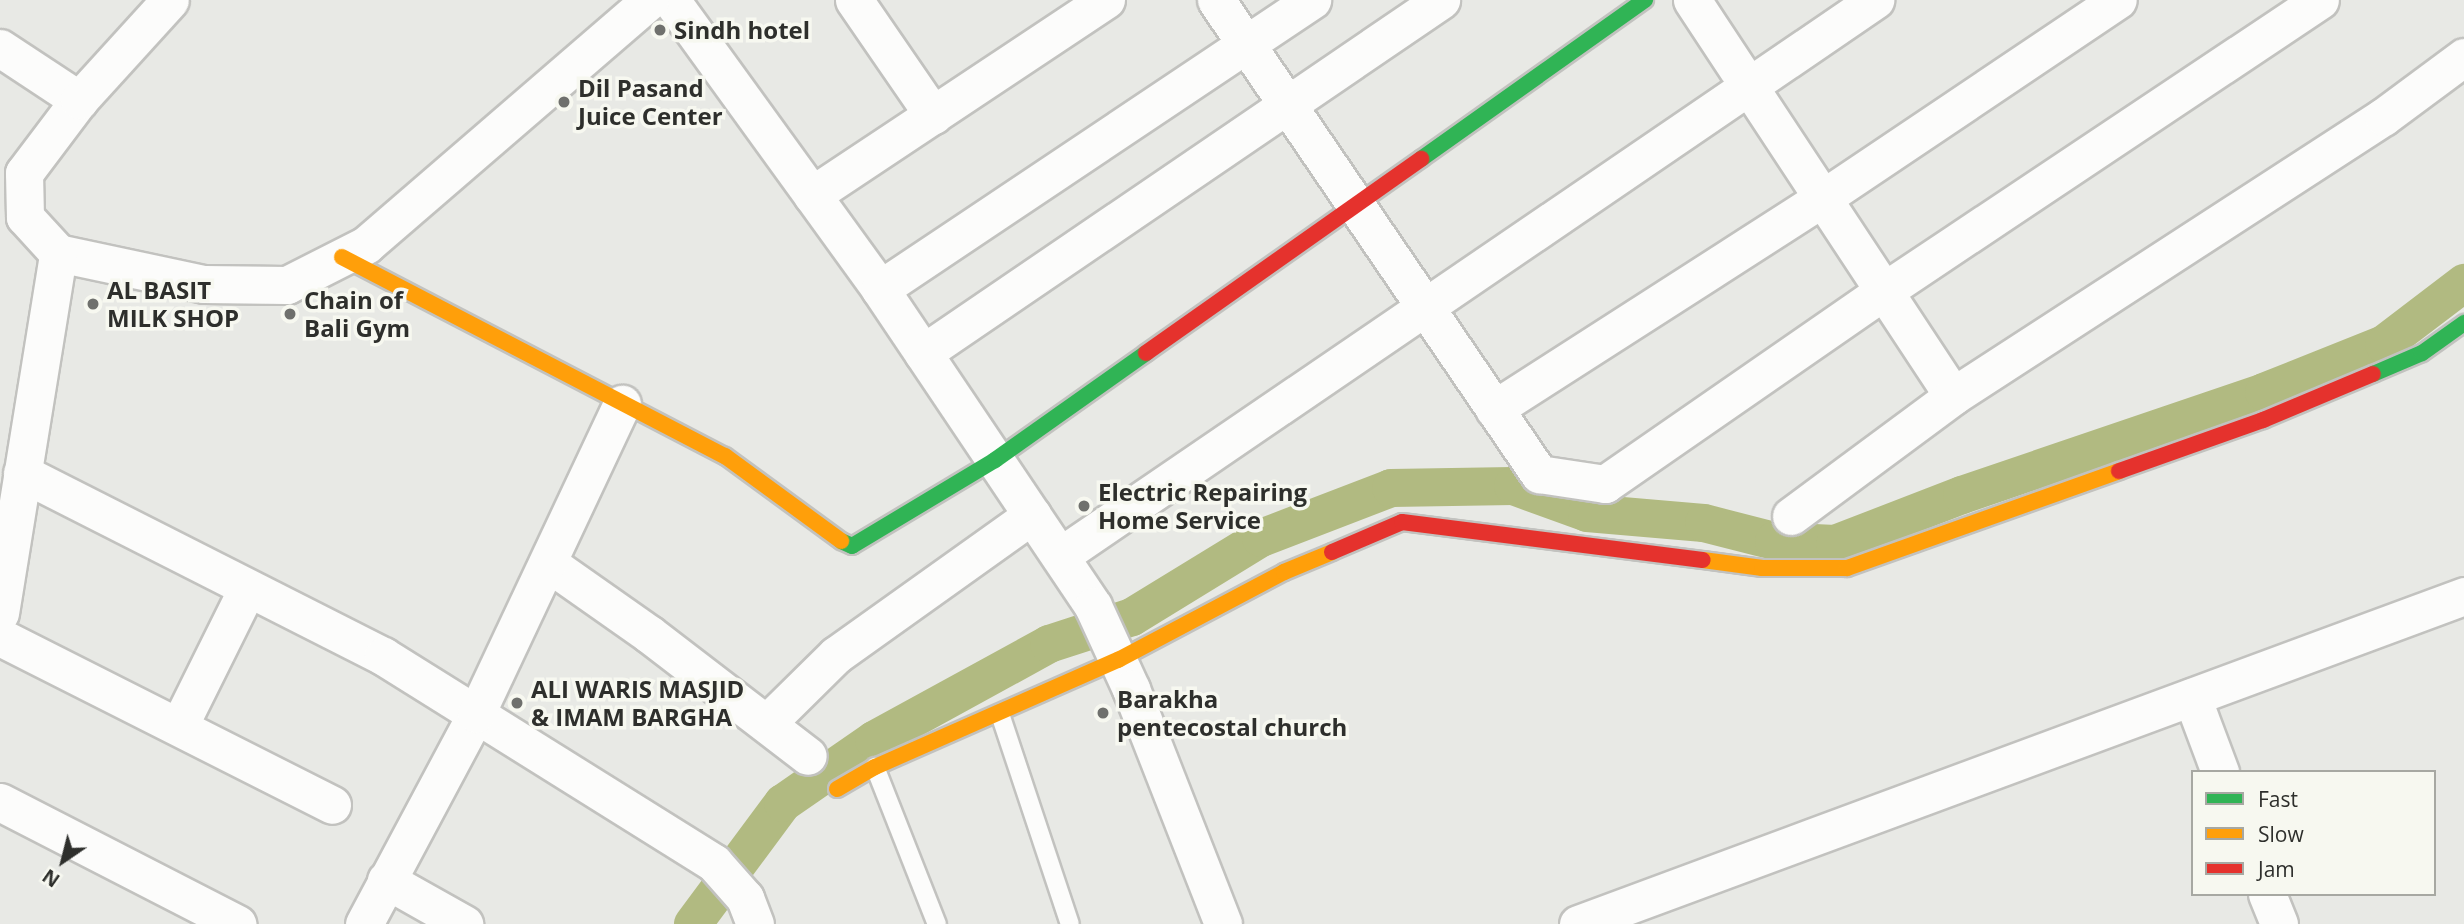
<!DOCTYPE html>
<html>
<head>
<meta charset="utf-8">
<style>
	body { margin:0 }
	#map { position:relative; width:2464px; height:924px; overflow:hidden; background:#e8e9e5; font-family:"Open Sans",sans-serif }
	div>[style] { position:absolute }
	.canal>* { height:38px; margin:-19px; padding:0 19px; transform-origin:19px; border-radius:19px; background:#b1ba81 }
	.roads { filter:drop-shadow(2px 0 #c2c2bf) drop-shadow(-2px 0 #c2c2bf) drop-shadow(0 2px #c2c2bf) drop-shadow(0 -2px #c2c2bf) }
	.lane>* { height:18px; margin:-9px; padding:0 9px; transform-origin:9px; border-radius:9px; background:#fcfcfb }
	.street>* { height:37px; margin:-18.5px; padding:0 18.5px; transform-origin:18.5px; border-radius:18.5px; background:#fcfcfb }
	.fast>* { height:16px; margin:-8px; padding:0 8px; transform-origin:8px; border-radius:8px; background:#30b455 }
	.slow>* { height:16px; margin:-8px; padding:0 8px; transform-origin:8px; border-radius:8px; background:#ff9f0a }
	.jam>* { height:16px; margin:-8px; padding:0 8px; transform-origin:8px; border-radius:8px; background:#e5322d }
	.dots>* { width:19px; height:19px; translate:-50% -50%; box-sizing:border-box; border:4px solid #f7f8f0; border-radius:50% }
	span { translate:-50% -50%; white-space:nowrap; text-align:center; line-height:1.15; -webkit-text-stroke:7px #f7f8f0; paint-order:stroke }
	.poi-label { font-size:24px; color:#2e2f2c; font-weight:700 }
	.left { translate:0 -50%; text-align:left }
	.legend { position:absolute; left:2191px; top:770px; width:245px; height:126px; box-sizing:border-box; background:#f7f8f0; border:2px solid #a7a8a2; margin:0; padding:9px 12px; list-style:none; font-size:21px; color:#2e2f2c }
	.legend li { display:flex; align-items:center; gap:14px; height:35px }
	.legend b { width:35px; border:2px solid #a7a8a2 }
	.north { position:absolute; left:28px; top:826px; width:70px; height:70px; -webkit-text-stroke:5px #f7f8f0; paint-order:stroke; rotate:215deg; font-size:19px; font-weight:700; line-height:28px; text-align:center; color:#2e2f2c }
	.north::after { content:''; display:block; margin:auto; width:24px; height:32px; background:#2e2f2c; clip-path:polygon(50% 0,100% 100%,50% 72%,0 100%) }
</style>
</head>
<body>
<div id="map">
	<div class="canal">
		<i style="left:693px;top:924px;width:151px;rotate:-53.4deg"></i>
		<i style="left:783px;top:803px;width:111px;rotate:-34.7deg"></i>
		<i style="left:874px;top:740px;width:200px;rotate:-28.7deg"></i>
		<i style="left:1049px;top:644px;width:87px;rotate:-18deg"></i>
		<i style="left:1132px;top:617px;width:151px;rotate:-31.5deg"></i>
		<i style="left:1261px;top:538px;width:139px;rotate:-21deg"></i>
		<i style="left:1391px;top:488px;width:122px;rotate:-0.9deg"></i>
		<i style="left:1513px;top:486px;width:79px;rotate:20deg"></i>
		<i style="left:1587px;top:513px;width:117px;rotate:4.9deg"></i>
		<i style="left:1704px;top:523px;width:72px;rotate:14.4deg"></i>
		<i style="left:1774px;top:541px;width:61px;rotate:2.8deg"></i>
		<i style="left:1835px;top:544px;width:136px;rotate:-21.1deg"></i>
		<i style="left:1962px;top:495px;width:319px;rotate:-18.8deg"></i>
		<i style="left:2264px;top:392px;width:129px;rotate:-21.8deg"></i>
		<i style="left:2384px;top:344px;width:101px;rotate:-37.3deg"></i>
	</div>
	<div class="roads">
		<div class="lane">
			<i style="left:1000px;top:714px;width:221px;rotate:71.6deg"></i>
			<i style="left:875px;top:767px;width:169px;rotate:68.5deg"></i>
		</div>
		<div class="street">
			<i style="left:671px;top:0;width:357px;rotate:54.1deg"></i>
			<i style="left:880px;top:289px;width:382px;rotate:56.1deg"></i>
			<i style="left:1093px;top:606px;width:91px;rotate:65.4deg"></i>
			<i style="left:1131px;top:689px;width:252px;rotate:68.6deg"></i>
			<i style="left:854px;top:0;width:140px;rotate:55.5deg"></i>
			<i style="left:1216px;top:0;width:574px;rotate:55.73deg"></i>
			<i style="left:1539px;top:474px;width:67px;rotate:8.6deg"></i>
			<i style="left:1605px;top:484px;width:339px;rotate:-34.7deg"></i>
			<i style="left:1884px;top:291px;width:524px;rotate:-33.72deg"></i>
			<i style="left:1692px;top:0;width:474px;rotate:56.6deg"></i>
			<i style="left:0;top:48px;width:95px;rotate:33.4deg"></i>
			<i style="left:812px;top:195px;width:353px;rotate:-33.6deg"></i>
			<i style="left:58px;top:253px;width:149px;rotate:12deg"></i>
			<i style="left:204px;top:284px;width:83px;rotate:0.7deg"></i>
			<i style="left:287px;top:285px;width:89px;rotate:-26.9deg"></i>
			<i style="left:366px;top:245px;width:375px;rotate:-40.8deg"></i>
			<i style="left:880px;top:289px;width:520px;rotate:-33.78deg"></i>
			<i style="left:923px;top:353px;width:627px;rotate:-34.27deg"></i>
			<i style="left:1494px;top:409px;width:391px;rotate:-32.7deg"></i>
			<i style="left:1823px;top:198px;width:355px;rotate:-33.9deg"></i>
			<i style="left:22px;top:473px;width:405px;rotate:26.9deg"></i>
			<i style="left:383px;top:656px;width:390px;rotate:32deg"></i>
			<i style="left:714px;top:863px;width:47px;rotate:48.5deg"></i>
			<i style="left:745px;top:898px;width:28px;rotate:69deg"></i>
			<i style="left:1791px;top:516px;width:202px;rotate:-36.5deg"></i>
			<i style="left:1953px;top:396px;width:513px;rotate:-32.98deg"></i>
			<i style="left:2383px;top:117px;width:101px;rotate:-36.5deg"></i>
			<i style="left:1060px;top:556px;width:987px;rotate:-34.3deg"></i>
			<i style="left:548px;top:563px;width:123px;rotate:35.1deg"></i>
			<i style="left:649px;top:634px;width:200px;rotate:37.5deg"></i>
			<i style="left:0;top:613px;width:365px;rotate:-80.8deg"></i>
			<i style="left:58px;top:253px;width:49px;rotate:-132.5deg"></i>
			<i style="left:25px;top:217px;width:44px;rotate:-91.3deg"></i>
			<i style="left:24px;top:173px;width:91px;rotate:-53deg"></i>
			<i style="left:79px;top:100px;width:135px;rotate:-47.7deg"></i>
			<i style="left:0;top:637px;width:372px;rotate:26.8deg"></i>
			<i style="left:2192px;top:697px;width:80px;rotate:69.5deg"></i>
			<i style="left:767px;top:723px;width:97px;rotate:-44.6deg"></i>
			<i style="left:836px;top:655px;width:241px;rotate:-35.5deg"></i>
			<i style="left:179px;top:726px;width:153px;rotate:-63.6deg"></i>
			<i style="left:0;top:802px;width:267px;rotate:27.2deg"></i>
			<i style="left:386px;top:880px;width:90px;rotate:29.4deg"></i>
			<i style="left:2267px;top:894px;width:32px;rotate:68deg"></i>
			<i style="left:364px;top:924px;width:238px;rotate:-61.9deg"></i>
			<i style="left:476px;top:714px;width:343px;rotate:-64.8deg"></i>
			<i style="left:1578px;top:924px;width:945px;rotate:-20.31deg"></i>
		</div>
		<div class="fast">
			<i style="left:1421px;top:159px;width:275px;rotate:-35.4deg"></i>
			<i style="left:2373px;top:374px;width:53px;rotate:-23.2deg"></i>
			<i style="left:2422px;top:353px;width:52px;rotate:-35.5deg"></i>
			<i style="left:841px;top:541px;width:12px;rotate:24deg"></i>
			<i style="left:852px;top:546px;width:167px;rotate:-31deg"></i>
			<i style="left:995px;top:460px;width:185px;rotate:-35.3deg"></i>
		</div>
		<div class="slow">
			<i style="left:342px;top:257px;width:432px;rotate:27.5deg"></i>
			<i style="left:725px;top:456px;width:144px;rotate:36.2deg"></i>
			<i style="left:1703px;top:560px;width:60px;rotate:7.7deg"></i>
			<i style="left:1762px;top:568px;width:85px"></i>
			<i style="left:1847px;top:568px;width:289px;rotate:-19.6deg"></i>
			<i style="left:837px;top:789px;width:44px;rotate:-30.1deg"></i>
			<i style="left:875px;top:767px;width:266px;rotate:-23.8deg"></i>
			<i style="left:1118px;top:660px;width:188px;rotate:-27.9deg"></i>
			<i style="left:1284px;top:572px;width:52px;rotate:-22.6deg"></i>
		</div>
		<div class="jam">
			<i style="left:1146px;top:353px;width:337px;rotate:-35.2deg"></i>
			<i style="left:2119px;top:471px;width:153px;rotate:-19.5deg"></i>
			<i style="left:2263px;top:420px;width:119px;rotate:-22.7deg"></i>
			<i style="left:1332px;top:552px;width:76px;rotate:-23.2deg"></i>
			<i style="left:1402px;top:522px;width:303px;rotate:7.2deg"></i>
		</div>
	</div>
	<div class="dots">
		<i style="left:660px;top:30px;background:#6f706d"></i>
		<i style="left:564px;top:102px;background:#6f706d"></i>
		<i style="left:93px;top:304px;background:#6f706d"></i>
		<i style="left:290px;top:314px;background:#6f706d"></i>
		<i style="left:1084px;top:506px;background:#6f706d"></i>
		<i style="left:517px;top:703px;background:#6f706d"></i>
		<i style="left:1103px;top:713px;background:#6f706d"></i>
	</div>
	<div class="poi-label">
		<span class="left" style="left:674px;top:30px">Sindh hotel</span>
		<span class="left" style="left:578px;top:102px">Dil Pasand<br>Juice Center</span>
		<span class="left" style="left:107px;top:304px">AL BASIT<br>MILK SHOP</span>
		<span class="left" style="left:304px;top:314px">Chain of<br>Bali Gym</span>
		<span class="left" style="left:1098px;top:506px">Electric Repairing<br>Home Service</span>
		<span class="left" style="left:531px;top:703px">ALI WARIS MASJID<br>&amp; IMAM BARGHA</span>
		<span class="left" style="left:1117px;top:713px">Barakha<br>pentecostal church</span>
	</div>
	<ul class="legend">
	<li><b style="height:9px;background:#30b455"></b>Fast</li>
	<li><b style="height:9px;background:#ff9f0a"></b>Slow</li>
	<li><b style="height:9px;background:#e5322d"></b>Jam</li>
	</ul>
	<div class="north">N</div>
</div>
</body>
</html>
